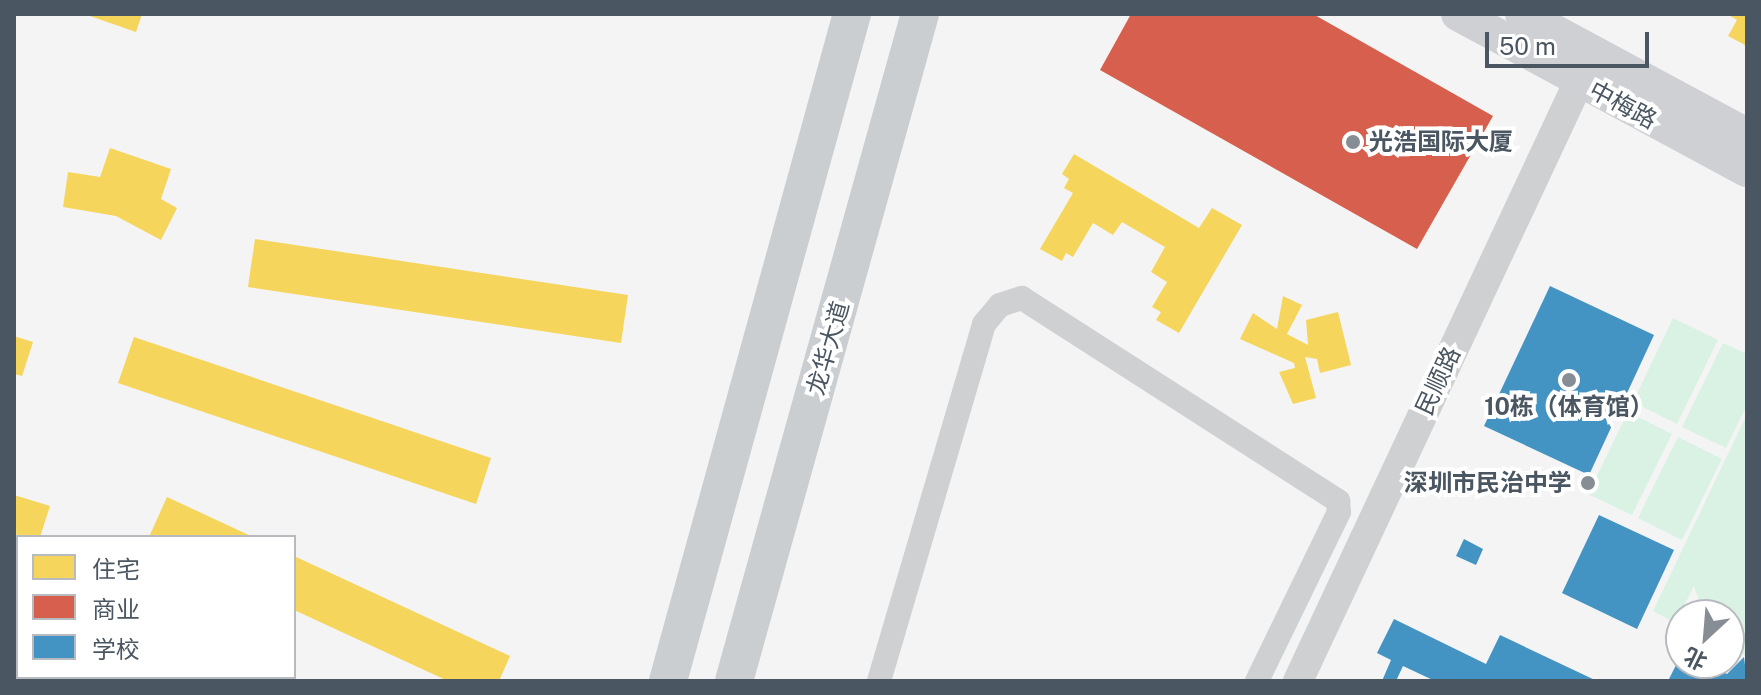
<!DOCTYPE html>
<html>
<head>
<meta charset="utf-8">
<style>
	body { margin:0 }
	#map { position:relative; width:1761px; height:695px; overflow:hidden; background:#f4f4f4; font-family:"Public Sans","Noto Sans SC",sans-serif }
	div>[style] { position:absolute }
	.green>* { inset:0; background:#d9f2e3 }
	.homes>* { inset:0; background:#f6d55c }
	.shops>* { inset:0; background:#d6604d }
	.schools>* { inset:0; background:#4393c3 }
	.minor>* { height:24px; margin:-12px; padding:0 12px; transform-origin:12px; border-radius:12px; background:#ced0d2 }
	.tertiary>* { height:30px; margin:-15px; padding:0 15px; transform-origin:15px; border-radius:15px; background:#ced0d2 }
	.secondary>* { height:34px; margin:-17px; padding:0 17px; transform-origin:17px; border-radius:17px; background:#ced0d4 }
	.primary>* { height:38px; margin:-19px; padding:0 19px; transform-origin:19px; border-radius:19px; background:#caced1 }
	.dots>* { width:22px; height:22px; translate:-50% -50%; box-sizing:border-box; border:4px solid #fff; border-radius:50% }
	span { translate:-50% -50%; white-space:nowrap; text-align:center; line-height:1.15; -webkit-text-stroke:8px #fff; paint-order:stroke }
	.street-label { font-size:24px; color:#4a5661 }
	.poi-label { font-size:24px; color:#4a5661; font-weight:700 }
	.left { translate:0 -50%; text-align:left }
	.right { translate:-100% -50%; text-align:right }
	.frame { position:absolute; inset:0; border:16px solid #4a5661; pointer-events:none }
	.legend { position:absolute; left:16px; top:535px; width:280px; height:144px; box-sizing:border-box; background:#fff; border:2px solid #b7bbc0; margin:0; padding:10px 14px; list-style:none; font-size:24px; color:#4a5661 }
	.legend li { display:flex; align-items:center; gap:16px; height:40px }
	.legend b { width:40px; border:2px solid #b7bbc0 }
	.north { position:absolute; left:1665px; top:599px; width:80px; height:80px; box-sizing:border-box; background:#fff; border:2px solid #b7bbc0; border-radius:50%; rotate:206deg; font-size:22px; font-weight:700; line-height:32px; text-align:center; color:#4a5661 }
	.north::after { content:''; display:block; margin:auto; width:28px; height:36px; background:#868d94; clip-path:polygon(50% 0,100% 100%,50% 72%,0 100%) }
	.scale { position:absolute; left:1485px; top:32px; width:164px; height:36px; box-sizing:border-box; border:4px solid #4a5661; border-top:0; padding-left:10px; font-size:24px; line-height:28px; white-space:nowrap; color:#4a5661; -webkit-text-stroke:6px #fff; paint-order:stroke }
</style>
</head>
<body>
<div id="map">
	<div class="green">
		<i style="clip-path:polygon(1673px 318px,1718px 340px,1677px 424px,1633px 402px)"></i>
		<i style="clip-path:polygon(1723px 343px,1747px 354px,1747px 405px,1726px 448px,1682px 427px)"></i>
		<i style="clip-path:polygon(1628px 412px,1672px 434px,1632px 515px,1588px 494px)"></i>
		<i style="clip-path:polygon(1747px 414px,1747px 657px,1729px 645px,1729px 615px,1704px 615px,1694px 586px,1675px 623px,1653px 611px)"></i>
		<i style="clip-path:polygon(1678px 437px,1722px 459px,1682px 540px,1638px 518px)"></i>
	</div>
	<div class="homes">
		<i style="clip-path:polygon(84px 14px,142px 14px,136px 32px)"></i>
		<i style="clip-path:polygon(1727px 14px,1747px 14px,1747px 46px,1728px 36px,1737px 20px)"></i>
		<i style="clip-path:polygon(110px 148px,171px 169px,161px 199px,177px 208px,161px 240px,116px 216px,63px 207px,68px 172px,100px 177px)"></i>
		<i style="clip-path:polygon(1074px 154px,1199px 228px,1212px 208px,1242px 225px,1179px 333px,1156px 320px,1161px 312px,1152px 307px,1167px 282px,1151px 272px,1165px 247px,1122px 222px,1113px 235px,1093px 223px,1073px 257px,1066px 253px,1062px 261px,1040px 249px,1073px 193px,1064px 188px,1069px 179px,1062px 174px)"></i>
		<i style="clip-path:polygon(255px 239px,628px 295px,621px 343px,248px 287px)"></i>
		<i style="clip-path:polygon(1283px 296px,1302px 305px,1287px 334px,1308px 345px,1306px 320px,1338px 312px,1351px 365px,1320px 373px,1317px 359px,1305px 357px,1316px 398px,1293px 404px,1279px 372px,1295px 368px,1294px 363px,1240px 339px,1253px 313px,1277px 329px)"></i>
		<i style="clip-path:polygon(14px 336px,33px 342px,22px 376px,14px 374px)"></i>
		<i style="clip-path:polygon(134px 337px,491px 458px,476px 504px,118px 383px)"></i>
		<i style="clip-path:polygon(14px 495px,50px 506px,40px 537px,18px 537px,18px 566px)"></i>
		<i style="clip-path:polygon(167px 497px,253px 537px,149px 537px)"></i>
		<i style="clip-path:polygon(294px 556px,510px 656px,499px 681px,448px 681px,294px 610px)"></i>
		<i style="clip-path:polygon(18px 668px,18px 677px,162px 681px,14px 681px)"></i>
	</div>
	<div class="shops">
		<i style="clip-path:polygon(1131px 14px,1313px 14px,1493px 116px,1417px 249px,1100px 70px)"></i>
	</div>
	<div class="schools">
		<i style="clip-path:polygon(1550px 286px,1654px 335px,1589px 475px,1484px 426px)"></i>
		<i style="clip-path:polygon(1599px 515px,1674px 550px,1637px 629px,1562px 593px)"></i>
		<i style="clip-path:polygon(1464px 539px,1483px 549px,1476px 565px,1456px 556px)"></i>
		<i style="clip-path:polygon(1394px 619px,1486px 664px,1500px 635px,1597px 681px,1435px 681px,1403px 666px,1396px 681px,1382px 681px,1391px 660px,1377px 653px)"></i>
		<i style="clip-path:polygon(1681px 655px,1681px 663px,1704px 663px,1727px 674px,1744px 657px,1747px 681px,1668px 681px)"></i>
	</div>
	<div class="minor">
		<i style="left:879px;top:681px;width:372px;rotate:-73.6deg"></i>
		<i style="left:984px;top:324px;width:25px;rotate:-50deg"></i>
		<i style="left:1000px;top:305px;width:23px;rotate:-18deg"></i>
		<i style="left:1022px;top:298px;width:376px;rotate:32.7deg"></i>
		<i style="left:1338px;top:501px;width:11px;rotate:85deg"></i>
		<i style="left:1339px;top:512px;width:188px;rotate:115.9deg"></i>
	</div>
	<div class="tertiary">
		<i style="left:1298px;top:681px;width:663px;rotate:-64.9deg"></i>
	</div>
	<div class="secondary">
		<i style="left:1458px;top:14px;width:328px;rotate:28.4deg"></i>
		<i style="left:1522px;top:14px;width:255px;rotate:28.3deg"></i>
	</div>
	<div class="primary">
		<i style="left:668px;top:681px;width:692px;rotate:-74.58deg"></i>
		<i style="left:734px;top:681px;width:692px;rotate:-74.42deg"></i>
	</div>
	<div class="dots">
		<i style="left:1353px;top:142px;background:#868d94"></i>
		<i style="left:1569px;top:380px;background:#868d94"></i>
		<i style="left:1588px;top:483px;background:#868d94"></i>
	</div>
	<div class="street-label">
		<span style="left:1623px;top:105px;rotate:28deg">中梅路</span>
		<span style="left:828px;top:348px;rotate:-74deg">龙华大道</span>
		<span style="left:1438px;top:381px;rotate:-65deg">民顺路</span>
	</div>
	<div class="poi-label">
		<span class="left" style="left:1369px;top:142px">光浩国际大厦</span>
		<span style="left:1569px;top:407px">10栋（体育馆）</span>
		<span class="right" style="left:1572px;top:483px">深圳市民治中学</span>
	</div>
	<div class="frame"></div>
	<ul class="legend">
	<li><b style="height:22px;background:#f6d55c"></b>住宅</li>
	<li><b style="height:22px;background:#d6604d"></b>商业</li>
	<li><b style="height:22px;background:#4393c3"></b>学校</li>
	</ul>
	<div class="north">北</div>
	<div class="scale">50 m</div>
</div>
</body>
</html>
